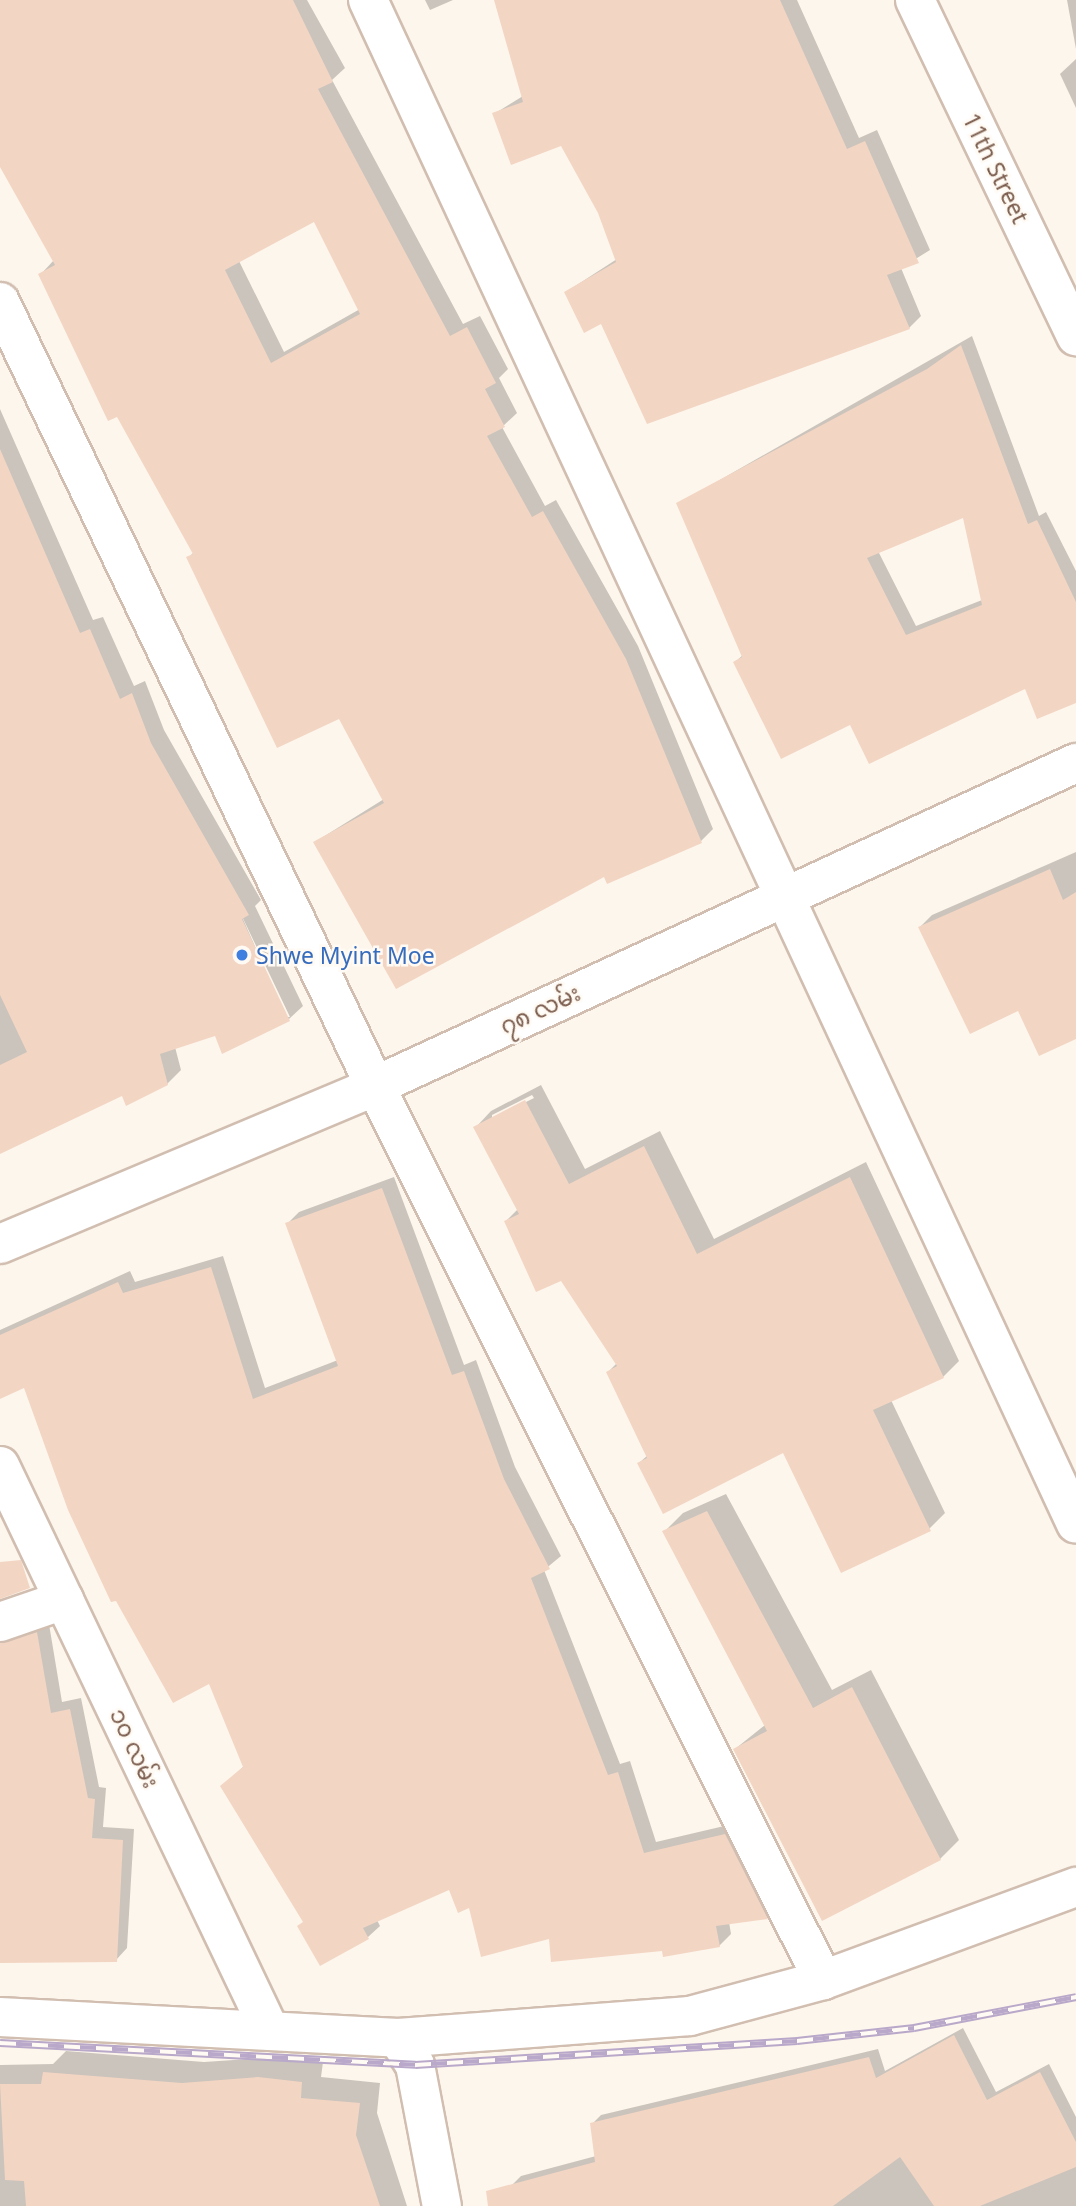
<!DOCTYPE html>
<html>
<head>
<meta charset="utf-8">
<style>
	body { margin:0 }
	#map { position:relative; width:1076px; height:2206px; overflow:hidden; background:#fdf6ec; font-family:"Noto Sans","Noto Sans Myanmar",sans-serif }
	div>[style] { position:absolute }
	.shadow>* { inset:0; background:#0003 }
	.building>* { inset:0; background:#f3d5c3 }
	.roads { filter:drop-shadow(2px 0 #d1beb0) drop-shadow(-2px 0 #d1beb0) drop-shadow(0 2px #d1beb0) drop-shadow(0 -2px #d1beb0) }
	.minor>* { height:38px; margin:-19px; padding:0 19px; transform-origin:19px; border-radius:19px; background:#fff }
	.rail>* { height:8px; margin-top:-4px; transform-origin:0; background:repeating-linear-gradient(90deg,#fffaf3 0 16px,#b9a8c9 0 32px); box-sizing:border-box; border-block:2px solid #b9a8c9 }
	.dots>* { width:19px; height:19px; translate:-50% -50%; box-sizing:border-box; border:4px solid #fffaf3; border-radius:50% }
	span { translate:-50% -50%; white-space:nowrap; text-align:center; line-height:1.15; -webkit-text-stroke:5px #fffaf3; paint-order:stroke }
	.street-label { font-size:23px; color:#7a5c4d }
	.shop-label { font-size:23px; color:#366cbe }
	.left { translate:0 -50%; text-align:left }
</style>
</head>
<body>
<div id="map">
	<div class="shadow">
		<i style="clip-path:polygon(evenodd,0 0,307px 0,345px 68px,332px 80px,463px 324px,480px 316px,508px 369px,499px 378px,517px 413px,502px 427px,545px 506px,556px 500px,638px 646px,713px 829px,701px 841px,605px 875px,315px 842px,384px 799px,340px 717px,188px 558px,194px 552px,41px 274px,54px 260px,0 154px,0 0,315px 220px,360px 309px,284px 352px,239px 261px,315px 220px)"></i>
		<i style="clip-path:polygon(425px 0,453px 0,430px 10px)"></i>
		<i style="clip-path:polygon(496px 0,797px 0,859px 138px,877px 130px,930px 250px,901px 268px,921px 316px,909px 328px,602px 322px,566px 292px,617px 259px,600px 213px,562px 144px,494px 114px,523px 96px)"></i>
		<i style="clip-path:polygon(1067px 0,1076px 0,1076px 49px)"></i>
		<i style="clip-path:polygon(1076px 59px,1076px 108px,1060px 74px)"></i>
		<i style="clip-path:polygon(evenodd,972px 336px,1039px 516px,1046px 512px,1076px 571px,1076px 701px,1026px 687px,870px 762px,851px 723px,735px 662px,743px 655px,678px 504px,972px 336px,964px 516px,982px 600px,916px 626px,878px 551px,964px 516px)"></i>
		<i style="clip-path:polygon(evenodd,0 409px,93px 620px,103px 617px,134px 686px,145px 681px,164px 730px,261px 900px,255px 906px,303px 1006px,289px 1019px,223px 1052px,216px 1034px,175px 1047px,181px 1070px,167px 1084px,122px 1094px,0 1152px,0 409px,239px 910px,290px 1017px,286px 1017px,239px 910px)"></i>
		<i style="clip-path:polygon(1076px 852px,1076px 1037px,1019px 1009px,920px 927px,932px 915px)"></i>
		<i style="clip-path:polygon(evenodd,541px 1085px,585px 1169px,660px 1131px,714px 1239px,866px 1162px,959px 1361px,943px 1377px,891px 1400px,945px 1513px,929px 1529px,784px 1451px,639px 1463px,648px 1455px,608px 1372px,617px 1363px,562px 1279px,506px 1221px,518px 1209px,476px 1127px,491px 1111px,541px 1085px,532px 1095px,534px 1098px,492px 1119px,492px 1115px,532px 1095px)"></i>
		<i style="clip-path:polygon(394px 1177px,464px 1365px,476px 1360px,515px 1467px,561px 1556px,544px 1570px,620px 1764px,630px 1761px,656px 1842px,737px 1823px,779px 1905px,767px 1917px,729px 1922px,731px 1934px,719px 1946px,664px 1949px,551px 1937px,470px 1906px,450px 1887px,377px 1920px,380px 1926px,368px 1937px,304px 1921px,222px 1786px,244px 1766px,209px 1681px,25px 1386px,0 1383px,0 1330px,130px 1271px,135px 1282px,223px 1256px,265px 1388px,338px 1360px,287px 1224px,299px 1212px)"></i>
		<i style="clip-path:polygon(726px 1494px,832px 1690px,871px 1670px,959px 1840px,940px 1859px,735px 1749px,765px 1725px,664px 1532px,683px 1513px)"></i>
		<i style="clip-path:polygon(49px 1624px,62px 1702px,81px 1698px,99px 1787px,106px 1788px,103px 1827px,134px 1829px,127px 1948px,116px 1960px,0 1962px,0 1634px)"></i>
		<i style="clip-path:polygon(963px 2028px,996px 2092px,1049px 2064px,1076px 2117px,1076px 2206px,518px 2206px,512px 2185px,521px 2176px,596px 2156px,592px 2124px,601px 2115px,878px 2049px,885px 2071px)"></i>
		<i style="clip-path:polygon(66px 2051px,204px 2062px,281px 2057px,323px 2062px,321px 2077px,380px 2083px,377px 2113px,407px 2206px,0 2206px,0 2065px,53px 2064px)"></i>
	</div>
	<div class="building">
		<i style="clip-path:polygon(evenodd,0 0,293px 0,333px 82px,318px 89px,450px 336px,467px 327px,496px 383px,485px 389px,505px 427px,487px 436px,532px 517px,543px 511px,626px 659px,702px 843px,607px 884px,604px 877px,396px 989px,313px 842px,384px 803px,339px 719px,277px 748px,186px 557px,193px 554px,117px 417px,108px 421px,38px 274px,55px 265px,0 167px,0 0,314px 222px,360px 314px,271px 363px,225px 270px,314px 222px)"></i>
		<i style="clip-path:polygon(494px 0,780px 0,847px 149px,865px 141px,919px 263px,887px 275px,910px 329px,647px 424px,601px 324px,584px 333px,564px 292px,616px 262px,598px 213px,561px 146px,511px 165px,492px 113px,523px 102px)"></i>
		<i style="clip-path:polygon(evenodd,961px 345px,1028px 524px,1037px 520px,1076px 602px,1076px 703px,1037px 719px,1025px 689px,869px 764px,850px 725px,781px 759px,733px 662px,742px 657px,676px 503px,927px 369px,961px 345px,963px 518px,982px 605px,906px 635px,867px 558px,963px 518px)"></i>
		<i style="clip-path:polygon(0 449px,80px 633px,90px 629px,120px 699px,132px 693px,151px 743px,249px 915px,242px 919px,290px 1021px,222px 1054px,215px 1036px,160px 1054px,168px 1085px,126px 1106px,122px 1096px,0 1154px,0 1065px,27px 1052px,0 995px)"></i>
		<i style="clip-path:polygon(1050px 869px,1063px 900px,1076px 892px,1076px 1039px,1039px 1056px,1018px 1011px,970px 1034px,918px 927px)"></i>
		<i style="clip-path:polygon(525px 1100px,569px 1184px,644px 1146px,697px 1254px,850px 1177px,944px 1378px,873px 1410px,931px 1531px,841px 1573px,783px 1453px,663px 1514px,637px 1463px,647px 1458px,606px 1372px,617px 1366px,561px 1281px,536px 1292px,504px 1221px,519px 1214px,473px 1127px)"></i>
		<i style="clip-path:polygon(382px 1188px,452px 1375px,464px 1371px,504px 1479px,550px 1569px,531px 1578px,608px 1775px,618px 1772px,644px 1853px,725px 1834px,768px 1919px,716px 1926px,720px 1947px,663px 1957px,662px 1951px,551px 1962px,549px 1939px,481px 1957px,469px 1908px,458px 1913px,449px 1890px,363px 1928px,369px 1939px,320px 1966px,297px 1926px,303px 1922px,220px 1786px,243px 1767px,209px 1684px,173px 1703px,116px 1601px,111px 1602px,68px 1510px,24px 1388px,0 1399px,0 1335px,118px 1282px,123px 1293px,211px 1267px,253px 1399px,338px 1366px,285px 1223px)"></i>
		<i style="clip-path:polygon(707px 1511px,813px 1708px,852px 1687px,941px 1860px,822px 1921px,733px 1749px,767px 1731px,662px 1531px)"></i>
		<i style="clip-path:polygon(21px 1560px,30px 1588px,0 1599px,0 1562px)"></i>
		<i style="clip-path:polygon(37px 1632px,51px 1713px,70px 1709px,88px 1798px,95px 1799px,92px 1838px,123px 1840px,117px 1962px,0 1963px,0 1643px)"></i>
		<i style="clip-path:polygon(954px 2035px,987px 2100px,1040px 2072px,1076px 2142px,1076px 2167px,980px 2206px,934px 2206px,900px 2157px,833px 2206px,488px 2206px,486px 2191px,595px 2162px,590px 2123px,869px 2057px,876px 2078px)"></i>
		<i style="clip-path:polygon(43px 2072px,182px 2083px,258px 2077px,302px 2082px,301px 2098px,360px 2103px,356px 2135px,380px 2206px,26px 2206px,24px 2181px,5px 2180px,0 2084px,41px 2084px)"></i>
	</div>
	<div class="roads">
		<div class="minor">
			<i style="left:368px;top:0;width:1680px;rotate:65.08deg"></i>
			<i style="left:915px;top:0;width:373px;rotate:64.4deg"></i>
			<i style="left:0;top:302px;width:869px;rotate:64.44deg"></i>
			<i style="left:375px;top:1086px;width:1000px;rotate:63.38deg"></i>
			<i style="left:0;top:1244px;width:407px;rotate:-22.8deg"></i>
			<i style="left:375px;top:1086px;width:772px;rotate:-24.74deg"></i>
			<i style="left:0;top:1466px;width:626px;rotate:64.46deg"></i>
			<i style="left:0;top:1622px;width:68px;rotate:-19deg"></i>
			<i style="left:0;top:2017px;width:399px;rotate:3deg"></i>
			<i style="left:398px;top:2038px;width:293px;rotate:-4.3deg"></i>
			<i style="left:690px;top:2016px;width:138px;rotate:-15.1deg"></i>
			<i style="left:823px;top:1980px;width:270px;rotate:-20.2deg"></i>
			<i style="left:398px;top:2038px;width:32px;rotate:58deg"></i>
			<i style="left:415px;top:2065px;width:144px;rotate:79.2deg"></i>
		</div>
	</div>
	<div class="rail">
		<i style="left:0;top:2043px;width:416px;rotate:3deg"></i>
		<i style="left:415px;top:2065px;width:383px;rotate:-3.6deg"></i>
		<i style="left:797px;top:2041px;width:118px;rotate:-6.3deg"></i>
		<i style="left:914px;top:2028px;width:165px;rotate:-10.8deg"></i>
	</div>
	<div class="dots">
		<i style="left:242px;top:955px;background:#3f7fe0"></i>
	</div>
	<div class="street-label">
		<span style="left:996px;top:168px;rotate:64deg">11th Street</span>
		<span style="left:540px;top:1009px;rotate:-25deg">၇၈ လမ်း</span>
		<span style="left:135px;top:1748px;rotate:65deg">၁၀ လမ်း</span>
	</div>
	<div class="shop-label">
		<span class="left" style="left:256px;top:955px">Shwe Myint Moe</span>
	</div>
</div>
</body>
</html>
